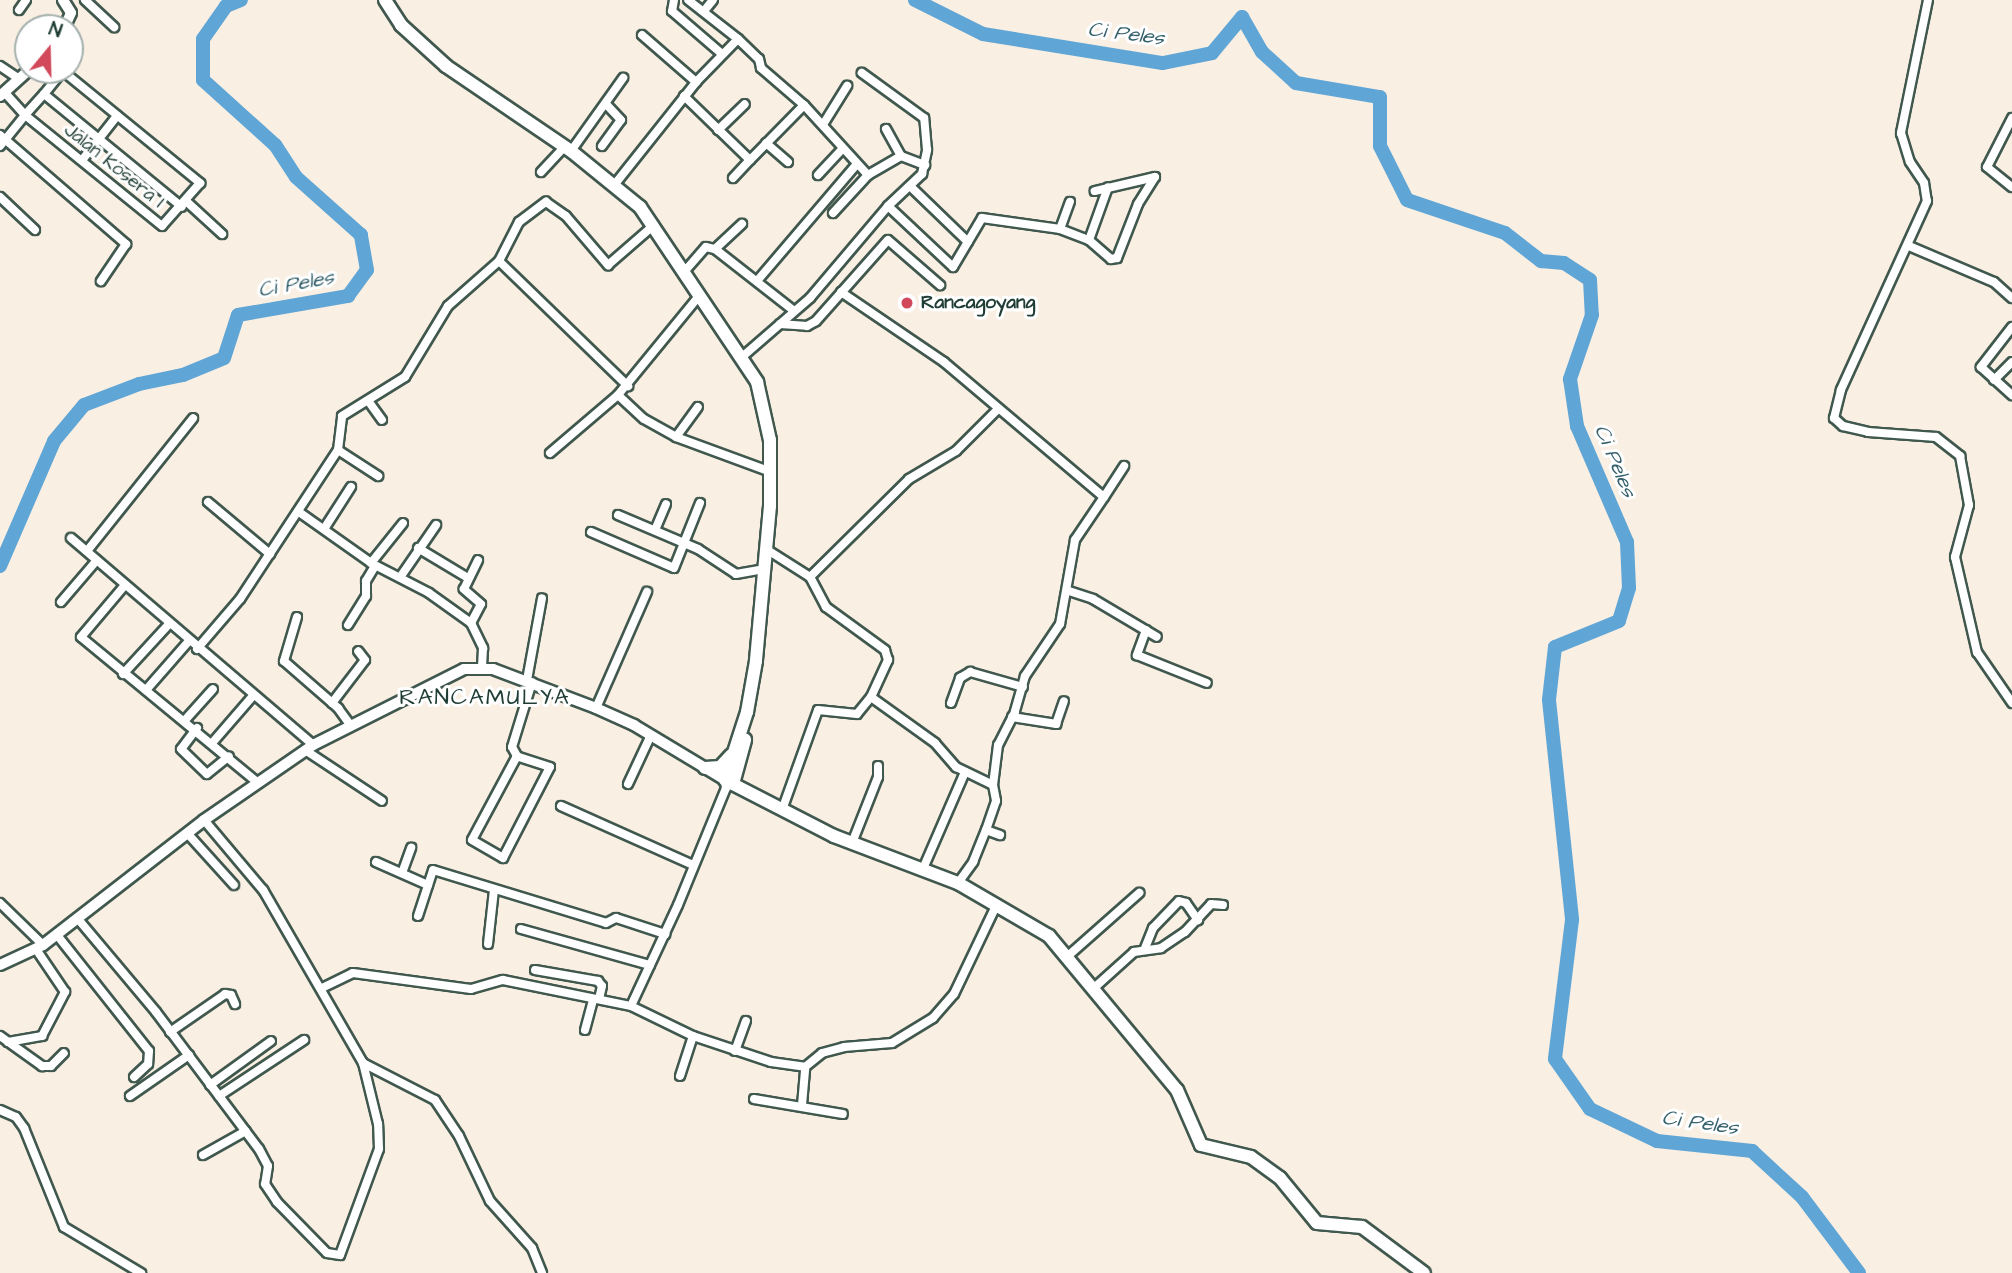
<!DOCTYPE html>
<html>
<head>
<meta charset="utf-8">
<style>
	body { margin:0 }
	#map { position:relative; width:2012px; height:1273px; overflow:hidden; background:#faefe3; font-family:"Architects Daughter",sans-serif }
	div>[style] { position:absolute }
	.river>* { height:14px; margin:-7px; padding:0 7px; transform-origin:7px; border-radius:7px; background:#5fa5d5 }
	.roads { filter:drop-shadow(2px 0 #40584e) drop-shadow(-2px 0 #40584e) drop-shadow(0 2px #40584e) drop-shadow(0 -2px #40584e) }
	.minor>* { height:8px; margin:-4px; padding:0 4px; transform-origin:4px; border-radius:4px; background:#fff }
	.tertiary>* { height:10px; margin:-5px; padding:0 5px; transform-origin:5px; border-radius:5px; background:#fff }
	.secondary>* { height:10px; margin:-5px; padding:0 5px; transform-origin:5px; border-radius:5px; background:#fff }
	.primary>* { height:12px; margin:-6px; padding:0 6px; transform-origin:6px; border-radius:6px; background:#fff }
	.dots>* { width:19px; height:19px; translate:-50% -50%; box-sizing:border-box; border:4px solid #fff; border-radius:50% }
	span { translate:-50% -50%; white-space:nowrap; text-align:center; line-height:1.15; -webkit-text-stroke:6px #fff; paint-order:stroke }
	.street-label { font-size:19px; color:#1f3d34 }
	.poi-label { font-size:19px; color:#1f3d34; font-weight:700 }
	.left { translate:0 -50%; text-align:left }
	.water-label { font-size:21px; color:#35616c; font-style:italic }
	.quarter-label { font-size:23px; color:#1f3d34; letter-spacing:2px }
	.north { position:absolute; left:14px; top:14px; width:70px; height:70px; box-sizing:border-box; background:#fff; border:2px solid #a5b1ae; border-radius:50%; rotate:19deg; font-size:19px; font-weight:700; line-height:28px; text-align:center; color:#1f3d34 }
	.north::after { content:''; display:block; margin:auto; width:24px; height:32px; background:#d1495b; clip-path:polygon(50% 0,100% 100%,50% 72%,0 100%) }
</style>
</head>
<body>
<div id="map">
	<div class="river">
		<i style="left:915px;top:0;width:76px;rotate:26.6deg"></i>
		<i style="left:983px;top:34px;width:182px;rotate:9.2deg"></i>
		<i style="left:1163px;top:63px;width:50px;rotate:-11.5deg"></i>
		<i style="left:1212px;top:53px;width:47px;rotate:-50.2deg"></i>
		<i style="left:1242px;top:17px;width:40px;rotate:60.3deg"></i>
		<i style="left:1262px;top:52px;width:46px;rotate:42.4deg"></i>
		<i style="left:1296px;top:83px;width:85px;rotate:9.5deg"></i>
		<i style="left:1380px;top:97px;width:49px;rotate:90deg"></i>
		<i style="left:1380px;top:146px;width:60px;rotate:63.4deg"></i>
		<i style="left:1407px;top:200px;width:103px;rotate:18.6deg"></i>
		<i style="left:1505px;top:233px;width:46px;rotate:37.9deg"></i>
		<i style="left:1541px;top:261px;width:23px;rotate:5deg"></i>
		<i style="left:1564px;top:263px;width:31px;rotate:33deg"></i>
		<i style="left:1590px;top:280px;width:35px;rotate:87deg"></i>
		<i style="left:1592px;top:315px;width:68px;rotate:109deg"></i>
		<i style="left:1570px;top:379px;width:48px;rotate:81.5deg"></i>
		<i style="left:1577px;top:426px;width:126px;rotate:66.7deg"></i>
		<i style="left:1627px;top:542px;width:46px;rotate:87.5deg"></i>
		<i style="left:1629px;top:588px;width:34px;rotate:107deg"></i>
		<i style="left:1619px;top:621px;width:69px;rotate:157.9deg"></i>
		<i style="left:1555px;top:647px;width:53px;rotate:96.5deg"></i>
		<i style="left:1549px;top:700px;width:221px;rotate:84deg"></i>
		<i style="left:1572px;top:920px;width:140px;rotate:97deg"></i>
		<i style="left:1555px;top:1059px;width:61px;rotate:55deg"></i>
		<i style="left:1590px;top:1109px;width:74px;rotate:25.5deg"></i>
		<i style="left:1657px;top:1141px;width:96px;rotate:6deg"></i>
		<i style="left:1752px;top:1151px;width:68px;rotate:42.6deg"></i>
		<i style="left:1802px;top:1197px;width:95px;rotate:53.1deg"></i>
		<i style="left:0;top:566px;width:136px;rotate:-66.6deg"></i>
		<i style="left:54px;top:441px;width:47px;rotate:-50.2deg"></i>
		<i style="left:84px;top:405px;width:59px;rotate:-20.9deg"></i>
		<i style="left:139px;top:384px;width:45px;rotate:-11.6deg"></i>
		<i style="left:183px;top:375px;width:44px;rotate:-22.5deg"></i>
		<i style="left:224px;top:358px;width:45px;rotate:-72deg"></i>
		<i style="left:238px;top:315px;width:112px;rotate:-9.8deg"></i>
		<i style="left:348px;top:296px;width:32px;rotate:-54deg"></i>
		<i style="left:367px;top:270px;width:36px;rotate:-100deg"></i>
		<i style="left:361px;top:235px;width:87px;rotate:-138.3deg"></i>
		<i style="left:296px;top:177px;width:38px;rotate:-123deg"></i>
		<i style="left:275px;top:145px;width:97px;rotate:-137.9deg"></i>
		<i style="left:203px;top:80px;width:41px;rotate:-90deg"></i>
		<i style="left:203px;top:39px;width:40px;rotate:-55.1deg"></i>
		<i style="left:226px;top:6px;width:16px;rotate:-22deg"></i>
	</div>
	<div class="roads">
		<div class="minor">
			<i style="left:85px;top:0;width:40px;rotate:43deg"></i>
			<i style="left:674px;top:0;width:11px;rotate:100deg"></i>
			<i style="left:672px;top:11px;width:66px;rotate:40.7deg"></i>
			<i style="left:1928px;top:0;width:136px;rotate:101.5deg"></i>
			<i style="left:1901px;top:133px;width:30px;rotate:73deg"></i>
			<i style="left:1910px;top:162px;width:25px;rotate:56deg"></i>
			<i style="left:1924px;top:183px;width:18px;rotate:81deg"></i>
			<i style="left:1927px;top:201px;width:208px;rotate:114.5deg"></i>
			<i style="left:1841px;top:390px;width:29px;rotate:104deg"></i>
			<i style="left:1834px;top:418px;width:12px;rotate:42deg"></i>
			<i style="left:1843px;top:426px;width:26px;rotate:13deg"></i>
			<i style="left:1868px;top:432px;width:68px;rotate:4.2deg"></i>
			<i style="left:1936px;top:437px;width:31px;rotate:38deg"></i>
			<i style="left:1960px;top:456px;width:50px;rotate:79.6deg"></i>
			<i style="left:1969px;top:505px;width:54px;rotate:105.1deg"></i>
			<i style="left:1955px;top:557px;width:98px;rotate:77deg"></i>
			<i style="left:1977px;top:652px;width:62px;rotate:55.5deg"></i>
			<i style="left:19px;top:10px;width:12px;rotate:-55deg"></i>
			<i style="left:704px;top:11px;width:14px;rotate:-51deg"></i>
			<i style="left:642px;top:35px;width:72px;rotate:41deg"></i>
			<i style="left:738px;top:39px;width:29px;rotate:44deg"></i>
			<i style="left:759px;top:59px;width:9px;rotate:77deg"></i>
			<i style="left:761px;top:68px;width:57px;rotate:40.7deg"></i>
			<i style="left:0;top:66px;width:23px;rotate:34deg"></i>
			<i style="left:44px;top:94px;width:178px;rotate:39.3deg"></i>
			<i style="left:684px;top:96px;width:92px;rotate:44.1deg"></i>
			<i style="left:750px;top:160px;width:77px;rotate:-45.5deg"></i>
			<i style="left:804px;top:105px;width:95px;rotate:47.6deg"></i>
			<i style="left:868px;top:175px;width:38px;rotate:-30deg"></i>
			<i style="left:901px;top:156px;width:26px;rotate:21deg"></i>
			<i style="left:2012px;top:118px;width:55px;rotate:117deg"></i>
			<i style="left:1987px;top:167px;width:32px;rotate:39deg"></i>
			<i style="left:824px;top:123px;width:44px;rotate:-58.1deg"></i>
			<i style="left:886px;top:129px;width:31px;rotate:61deg"></i>
			<i style="left:718px;top:130px;width:37px;rotate:-44deg"></i>
			<i style="left:0;top:135px;width:167px;rotate:40.9deg"></i>
			<i style="left:126px;top:244px;width:45px;rotate:124deg"></i>
			<i style="left:766px;top:143px;width:29px;rotate:41deg"></i>
			<i style="left:0;top:146px;width:40px;rotate:-51deg"></i>
			<i style="left:25px;top:115px;width:28px;rotate:-48deg"></i>
			<i style="left:44px;top:94px;width:26px;rotate:-51deg"></i>
			<i style="left:60px;top:74px;width:4px;rotate:-27deg"></i>
			<i style="left:64px;top:72px;width:176px;rotate:39.2deg"></i>
			<i style="left:200px;top:183px;width:57px;rotate:131.5deg"></i>
			<i style="left:162px;top:226px;width:176px;rotate:-141deg"></i>
			<i style="left:25px;top:115px;width:30px;rotate:-132deg"></i>
			<i style="left:602px;top:146px;width:32px;rotate:-54deg"></i>
			<i style="left:621px;top:120px;width:22px;rotate:-133deg"></i>
			<i style="left:571px;top:151px;width:90px;rotate:-54.5deg"></i>
			<i style="left:83px;top:159px;width:55px;rotate:-51.7deg"></i>
			<i style="left:541px;top:172px;width:34px;rotate:-47deg"></i>
			<i style="left:818px;top:175px;width:34px;rotate:-47deg"></i>
			<i style="left:733px;top:178px;width:25px;rotate:-47deg"></i>
			<i style="left:615px;top:184px;width:130px;rotate:-51.5deg"></i>
			<i style="left:696px;top:82px;width:60px;rotate:-45.7deg"></i>
			<i style="left:738px;top:39px;width:63px;rotate:-142deg"></i>
			<i style="left:911px;top:187px;width:79px;rotate:44deg"></i>
			<i style="left:0;top:197px;width:48px;rotate:43.3deg"></i>
			<i style="left:186px;top:201px;width:49px;rotate:42.5deg"></i>
			<i style="left:888px;top:206px;width:89px;rotate:43.2deg"></i>
			<i style="left:953px;top:267px;width:57px;rotate:-59.4deg"></i>
			<i style="left:982px;top:218px;width:79px;rotate:8deg"></i>
			<i style="left:1060px;top:229px;width:31px;rotate:21deg"></i>
			<i style="left:1089px;top:240px;width:56px;rotate:-70.3deg"></i>
			<i style="left:833px;top:213px;width:52px;rotate:-47.4deg"></i>
			<i style="left:1060px;top:229px;width:29px;rotate:-70deg"></i>
			<i style="left:1089px;top:240px;width:29px;rotate:41deg"></i>
			<i style="left:1111px;top:259px;width:6px;rotate:-9deg"></i>
			<i style="left:1117px;top:258px;width:58px;rotate:-68.7deg"></i>
			<i style="left:1138px;top:204px;width:32px;rotate:-58deg"></i>
			<i style="left:1155px;top:177px;width:62px;rotate:166.9deg"></i>
			<i style="left:1909px;top:246px;width:92px;rotate:23deg"></i>
			<i style="left:1994px;top:282px;width:24px;rotate:42deg"></i>
			<i style="left:715px;top:249px;width:100px;rotate:38.1deg"></i>
			<i style="left:499px;top:261px;width:180px;rotate:44.1deg"></i>
			<i style="left:684px;top:272px;width:33px;rotate:-49deg"></i>
			<i style="left:706px;top:247px;width:9px;rotate:13deg"></i>
			<i style="left:715px;top:249px;width:37px;rotate:-43deg"></i>
			<i style="left:757px;top:281px;width:153px;rotate:-49.5deg"></i>
			<i style="left:841px;top:292px;width:125px;rotate:34.2deg"></i>
			<i style="left:944px;top:362px;width:209px;rotate:40.2deg"></i>
			<i style="left:1104px;top:497px;width:52px;rotate:124deg"></i>
			<i style="left:1075px;top:540px;width:85px;rotate:100.1deg"></i>
			<i style="left:1060px;top:624px;width:63px;rotate:123.9deg"></i>
			<i style="left:1025px;top:676px;width:37px;rotate:106deg"></i>
			<i style="left:1015px;top:712px;width:37px;rotate:117deg"></i>
			<i style="left:998px;top:745px;width:40px;rotate:97.1deg"></i>
			<i style="left:993px;top:785px;width:16px;rotate:79deg"></i>
			<i style="left:996px;top:801px;width:31px;rotate:109deg"></i>
			<i style="left:986px;top:830px;width:15px;rotate:20deg"></i>
			<i style="left:699px;top:296px;width:128px;rotate:129.3deg"></i>
			<i style="left:618px;top:395px;width:35px;rotate:43deg"></i>
			<i style="left:644px;top:419px;width:37px;rotate:29deg"></i>
			<i style="left:676px;top:437px;width:101px;rotate:20.2deg"></i>
			<i style="left:780px;top:324px;width:27px;rotate:4deg"></i>
			<i style="left:807px;top:326px;width:10px;rotate:-29deg"></i>
			<i style="left:816px;top:321px;width:108px;rotate:-48.4deg"></i>
			<i style="left:888px;top:240px;width:69px;rotate:40.9deg"></i>
			<i style="left:2012px;top:327px;width:51px;rotate:127.8deg"></i>
			<i style="left:1981px;top:367px;width:42px;rotate:42.1deg"></i>
			<i style="left:742px;top:357px;width:90px;rotate:-40.9deg"></i>
			<i style="left:810px;top:298px;width:121px;rotate:-49.7deg"></i>
			<i style="left:888px;top:206px;width:47px;rotate:-43.3deg"></i>
			<i style="left:922px;top:174px;width:25px;rotate:-78deg"></i>
			<i style="left:927px;top:150px;width:32px;rotate:-95deg"></i>
			<i style="left:924px;top:118px;width:77px;rotate:-144deg"></i>
			<i style="left:1994px;top:380px;width:25px;rotate:-45deg"></i>
			<i style="left:369px;top:402px;width:22px;rotate:54deg"></i>
			<i style="left:676px;top:437px;width:37px;rotate:-54deg"></i>
			<i style="left:338px;top:450px;width:48px;rotate:33deg"></i>
			<i style="left:550px;top:453px;width:89px;rotate:-40.5deg"></i>
			<i style="left:1104px;top:497px;width:37px;rotate:-57deg"></i>
			<i style="left:208px;top:502px;width:81px;rotate:40deg"></i>
			<i style="left:299px;top:512px;width:88px;rotate:35.3deg"></i>
			<i style="left:371px;top:563px;width:65px;rotate:27.3deg"></i>
			<i style="left:429px;top:593px;width:52px;rotate:35.5deg"></i>
			<i style="left:471px;top:623px;width:28px;rotate:64deg"></i>
			<i style="left:483px;top:648px;width:19px;rotate:93deg"></i>
			<i style="left:618px;top:515px;width:87px;rotate:23deg"></i>
			<i style="left:698px;top:549px;width:45px;rotate:33.3deg"></i>
			<i style="left:736px;top:574px;width:28px;rotate:-10deg"></i>
			<i style="left:324px;top:529px;width:50px;rotate:-57.3deg"></i>
			<i style="left:655px;top:530px;width:28px;rotate:-67deg"></i>
			<i style="left:591px;top:532px;width:90px;rotate:23.4deg"></i>
			<i style="left:674px;top:568px;width:70px;rotate:-68.2deg"></i>
			<i style="left:71px;top:538px;width:318px;rotate:40.5deg"></i>
			<i style="left:418px;top:548px;width:58px;rotate:31deg"></i>
			<i style="left:766px;top:549px;width:52px;rotate:32.5deg"></i>
			<i style="left:87px;top:551px;width:170px;rotate:-51.4deg"></i>
			<i style="left:371px;top:563px;width:51px;rotate:-51.3deg"></i>
			<i style="left:401px;top:576px;width:62px;rotate:-55.5deg"></i>
			<i style="left:125px;top:585px;width:68px;rotate:130.2deg"></i>
			<i style="left:81px;top:637px;width:229px;rotate:39.5deg"></i>
			<i style="left:1069px;top:591px;width:25px;rotate:18deg"></i>
			<i style="left:1093px;top:599px;width:74px;rotate:30.7deg"></i>
			<i style="left:61px;top:602px;width:55px;rotate:-49.4deg"></i>
			<i style="left:297px;top:617px;width:46px;rotate:106.5deg"></i>
			<i style="left:284px;top:661px;width:72px;rotate:41deg"></i>
			<i style="left:338px;top:708px;width:19px;rotate:54deg"></i>
			<i style="left:471px;top:623px;width:21px;rotate:-62deg"></i>
			<i style="left:481px;top:604px;width:23px;rotate:-139deg"></i>
			<i style="left:464px;top:589px;width:32px;rotate:-64deg"></i>
			<i style="left:348px;top:625px;width:34px;rotate:-58deg"></i>
			<i style="left:366px;top:596px;width:15px;rotate:-90deg"></i>
			<i style="left:366px;top:581px;width:17px;rotate:-59deg"></i>
			<i style="left:1146px;top:630px;width:27px;rotate:110deg"></i>
			<i style="left:1137px;top:655px;width:75px;rotate:21.8deg"></i>
			<i style="left:197px;top:649px;width:66px;rotate:-49.3deg"></i>
			<i style="left:240px;top:599px;width:178px;rotate:-56.7deg"></i>
			<i style="left:338px;top:450px;width:34px;rotate:-83deg"></i>
			<i style="left:342px;top:416px;width:74px;rotate:-31.8deg"></i>
			<i style="left:405px;top:377px;width:83px;rotate:-58.8deg"></i>
			<i style="left:448px;top:306px;width:68px;rotate:-41.4deg"></i>
			<i style="left:499px;top:261px;width:44px;rotate:-62.9deg"></i>
			<i style="left:519px;top:222px;width:34px;rotate:-37deg"></i>
			<i style="left:546px;top:202px;width:24px;rotate:35deg"></i>
			<i style="left:566px;top:216px;width:65px;rotate:49.4deg"></i>
			<i style="left:608px;top:265px;width:61px;rotate:-41deg"></i>
			<i style="left:123px;top:674px;width:68px;rotate:-47.4deg"></i>
			<i style="left:527px;top:680px;width:83px;rotate:-79.6deg"></i>
			<i style="left:146px;top:690px;width:64px;rotate:-48.8deg"></i>
			<i style="left:871px;top:697px;width:79px;rotate:35.7deg"></i>
			<i style="left:935px;top:743px;width:32px;rotate:49deg"></i>
			<i style="left:956px;top:767px;width:41px;rotate:25.9deg"></i>
			<i style="left:332px;top:703px;width:54px;rotate:-52.5deg"></i>
			<i style="left:365px;top:660px;width:11px;rotate:-128deg"></i>
			<i style="left:951px;top:703px;width:27px;rotate:-70deg"></i>
			<i style="left:960px;top:678px;width:12px;rotate:-31deg"></i>
			<i style="left:970px;top:672px;width:55px;rotate:15.8deg"></i>
			<i style="left:596px;top:708px;width:127px;rotate:-66.3deg"></i>
			<i style="left:1012px;top:717px;width:45px;rotate:9deg"></i>
			<i style="left:1056px;top:724px;width:24px;rotate:-71deg"></i>
			<i style="left:186px;top:719px;width:40px;rotate:-48deg"></i>
			<i style="left:197px;top:728px;width:26px;rotate:127deg"></i>
			<i style="left:181px;top:749px;width:36px;rotate:44deg"></i>
			<i style="left:207px;top:774px;width:28px;rotate:-39deg"></i>
			<i style="left:213px;top:742px;width:60px;rotate:-49.1deg"></i>
			<i style="left:305px;top:750px;width:92px;rotate:33.5deg"></i>
			<i style="left:517px;top:756px;width:95px;rotate:118.2deg"></i>
			<i style="left:472px;top:840px;width:36px;rotate:30deg"></i>
			<i style="left:503px;top:858px;width:102px;rotate:-62.7deg"></i>
			<i style="left:550px;top:767px;width:35px;rotate:-162deg"></i>
			<i style="left:517px;top:756px;width:10px;rotate:-119deg"></i>
			<i style="left:512px;top:747px;width:68px;rotate:-72.9deg"></i>
			<i style="left:725px;top:780px;width:8px;rotate:83deg"></i>
			<i style="left:726px;top:788px;width:126px;rotate:112.3deg"></i>
			<i style="left:678px;top:905px;width:111px;rotate:115deg"></i>
			<i style="left:631px;top:1006px;width:69px;rotate:25.8deg"></i>
			<i style="left:693px;top:1036px;width:82px;rotate:18.4deg"></i>
			<i style="left:771px;top:1062px;width:34px;rotate:8deg"></i>
			<i style="left:805px;top:1067px;width:22px;rotate:-39deg"></i>
			<i style="left:822px;top:1053px;width:23px;rotate:-15deg"></i>
			<i style="left:844px;top:1047px;width:48px;rotate:-4.8deg"></i>
			<i style="left:892px;top:1043px;width:48px;rotate:-31.4deg"></i>
			<i style="left:933px;top:1018px;width:32px;rotate:-49deg"></i>
			<i style="left:954px;top:994px;width:100px;rotate:-64.5deg"></i>
			<i style="left:628px;top:784px;width:54px;rotate:-64.9deg"></i>
			<i style="left:561px;top:806px;width:145px;rotate:24.1deg"></i>
			<i style="left:782px;top:810px;width:106px;rotate:-70.2deg"></i>
			<i style="left:818px;top:710px;width:39px;rotate:6deg"></i>
			<i style="left:857px;top:714px;width:22px;rotate:-51deg"></i>
			<i style="left:871px;top:697px;width:41px;rotate:-65.3deg"></i>
			<i style="left:888px;top:660px;width:10px;rotate:-107deg"></i>
			<i style="left:885px;top:650px;width:73px;rotate:-143.9deg"></i>
			<i style="left:826px;top:607px;width:34px;rotate:-118deg"></i>
			<i style="left:810px;top:577px;width:139px;rotate:-44.7deg"></i>
			<i style="left:909px;top:479px;width:55px;rotate:-30.8deg"></i>
			<i style="left:956px;top:451px;width:58px;rotate:-45deg"></i>
			<i style="left:187px;top:833px;width:70px;rotate:47.9deg"></i>
			<i style="left:852px;top:843px;width:71px;rotate:-68.5deg"></i>
			<i style="left:878px;top:777px;width:11px;rotate:-90deg"></i>
			<i style="left:376px;top:862px;width:57px;rotate:23.9deg"></i>
			<i style="left:922px;top:871px;width:108px;rotate:-66.5deg"></i>
			<i style="left:402px;top:873px;width:27px;rotate:-70deg"></i>
			<i style="left:958px;top:883px;width:26px;rotate:-54deg"></i>
			<i style="left:973px;top:862px;width:35px;rotate:-68deg"></i>
			<i style="left:0;top:903px;width:60px;rotate:44.3deg"></i>
			<i style="left:418px;top:916px;width:48px;rotate:-71.9deg"></i>
			<i style="left:433px;top:870px;width:181px;rotate:17deg"></i>
			<i style="left:606px;top:923px;width:11px;rotate:-27deg"></i>
			<i style="left:616px;top:918px;width:52px;rotate:18.1deg"></i>
			<i style="left:78px;top:919px;width:121px;rotate:50deg"></i>
			<i style="left:156px;top:1012px;width:171px;rotate:53.1deg"></i>
			<i style="left:259px;top:1149px;width:19px;rotate:62deg"></i>
			<i style="left:268px;top:1166px;width:18px;rotate:99deg"></i>
			<i style="left:265px;top:1184px;width:22px;rotate:56deg"></i>
			<i style="left:277px;top:1202px;width:71px;rotate:45.6deg"></i>
			<i style="left:327px;top:1253px;width:13px;rotate:9deg"></i>
			<i style="left:340px;top:1255px;width:113px;rotate:-69.8deg"></i>
			<i style="left:379px;top:1149px;width:25px;rotate:-92deg"></i>
			<i style="left:378px;top:1124px;width:63px;rotate:-103.8deg"></i>
			<i style="left:363px;top:1063px;width:200px;rotate:-120deg"></i>
			<i style="left:263px;top:890px;width:92px;rotate:-130.1deg"></i>
			<i style="left:521px;top:929px;width:134px;rotate:15.6deg"></i>
			<i style="left:57px;top:935px;width:148px;rotate:51.6deg"></i>
			<i style="left:149px;top:1051px;width:13px;rotate:94deg"></i>
			<i style="left:148px;top:1064px;width:19px;rotate:137deg"></i>
			<i style="left:488px;top:944px;width:54px;rotate:-83.7deg"></i>
			<i style="left:1145px;top:948px;width:22px;rotate:-68deg"></i>
			<i style="left:1153px;top:928px;width:37px;rotate:-46deg"></i>
			<i style="left:1179px;top:901px;width:7px;rotate:16deg"></i>
			<i style="left:1186px;top:903px;width:21px;rotate:55deg"></i>
			<i style="left:1069px;top:955px;width:94px;rotate:-41.5deg"></i>
			<i style="left:535px;top:970px;width:64px;rotate:9.9deg"></i>
			<i style="left:598px;top:981px;width:6px;rotate:51deg"></i>
			<i style="left:602px;top:986px;width:13px;rotate:103deg"></i>
			<i style="left:322px;top:988px;width:34px;rotate:-26deg"></i>
			<i style="left:353px;top:973px;width:119px;rotate:7.7deg"></i>
			<i style="left:471px;top:989px;width:33px;rotate:-16deg"></i>
			<i style="left:503px;top:980px;width:131px;rotate:11.5deg"></i>
			<i style="left:1094px;top:988px;width:54px;rotate:-42deg"></i>
			<i style="left:1134px;top:952px;width:27px;rotate:-8deg"></i>
			<i style="left:1161px;top:948px;width:29px;rotate:-34deg"></i>
			<i style="left:1185px;top:932px;width:38px;rotate:-47deg"></i>
			<i style="left:1211px;top:904px;width:12px;rotate:5deg"></i>
			<i style="left:585px;top:1030px;width:31px;rotate:-75deg"></i>
			<i style="left:170px;top:1032px;width:67px;rotate:-34.6deg"></i>
			<i style="left:225px;top:994px;width:6px;rotate:9deg"></i>
			<i style="left:231px;top:995px;width:10px;rotate:66deg"></i>
			<i style="left:0;top:1036px;width:52px;rotate:35.5deg"></i>
			<i style="left:42px;top:1066px;width:9px"></i>
			<i style="left:51px;top:1066px;width:18px;rotate:-45deg"></i>
			<i style="left:8px;top:1042px;width:35px;rotate:-10deg"></i>
			<i style="left:42px;top:1036px;width:50px;rotate:-62.4deg"></i>
			<i style="left:65px;top:992px;width:52px;rotate:-124deg"></i>
			<i style="left:735px;top:1051px;width:32px;rotate:-70deg"></i>
			<i style="left:363px;top:1063px;width:81px;rotate:27.2deg"></i>
			<i style="left:435px;top:1100px;width:43px;rotate:56.3deg"></i>
			<i style="left:459px;top:1136px;width:72px;rotate:64.5deg"></i>
			<i style="left:490px;top:1201px;width:63px;rotate:48.2deg"></i>
			<i style="left:532px;top:1248px;width:27px;rotate:68deg"></i>
			<i style="left:680px;top:1076px;width:42px;rotate:-72deg"></i>
			<i style="left:210px;top:1085px;width:75px;rotate:-35.8deg"></i>
			<i style="left:130px;top:1096px;width:72px;rotate:-34.8deg"></i>
			<i style="left:219px;top:1096px;width:102px;rotate:-33.4deg"></i>
			<i style="left:754px;top:1099px;width:90px;rotate:9.6deg"></i>
			<i style="left:802px;top:1105px;width:38px;rotate:-85deg"></i>
			<i style="left:0;top:1110px;width:17px;rotate:24deg"></i>
			<i style="left:16px;top:1117px;width:14px;rotate:54deg"></i>
			<i style="left:24px;top:1128px;width:107px;rotate:68deg"></i>
			<i style="left:64px;top:1227px;width:90px;rotate:30.9deg"></i>
			<i style="left:203px;top:1155px;width:49px;rotate:-29.2deg"></i>
		</div>
		<div class="tertiary">
			<i style="left:63px;top:0;width:15px;rotate:58deg"></i>
			<i style="left:71px;top:13px;width:17px;rotate:115deg"></i>
			<i style="left:0;top:96px;width:39px;rotate:-42deg"></i>
		</div>
		<div class="secondary">
			<i style="left:0;top:965px;width:47px;rotate:-24.9deg"></i>
			<i style="left:43px;top:945px;width:204px;rotate:-37.8deg"></i>
			<i style="left:204px;top:820px;width:132px;rotate:-34.5deg"></i>
			<i style="left:313px;top:745px;width:169px;rotate:-26.7deg"></i>
			<i style="left:464px;top:669px;width:29px"></i>
			<i style="left:493px;top:669px;width:110px;rotate:20.7deg"></i>
			<i style="left:596px;top:708px;width:42px;rotate:24.1deg"></i>
			<i style="left:634px;top:725px;width:106px;rotate:31.1deg"></i>
		</div>
		<div class="primary">
			<i style="left:385px;top:0;width:30px;rotate:57deg"></i>
			<i style="left:401px;top:25px;width:61px;rotate:42.3deg"></i>
			<i style="left:446px;top:66px;width:151px;rotate:34.2deg"></i>
			<i style="left:571px;top:151px;width:89px;rotate:39.1deg"></i>
			<i style="left:640px;top:207px;width:211px;rotate:56.2deg"></i>
			<i style="left:757px;top:382px;width:59px;rotate:77.4deg"></i>
			<i style="left:770px;top:440px;width:66px;rotate:90deg"></i>
			<i style="left:770px;top:506px;width:156px;rotate:95.2deg"></i>
			<i style="left:756px;top:661px;width:52px;rotate:100deg"></i>
			<i style="left:747px;top:712px;width:71px;rotate:107.9deg"></i>
			<i style="left:725px;top:780px;width:123px;rotate:27.2deg"></i>
			<i style="left:834px;top:836px;width:133px;rotate:20.8deg"></i>
			<i style="left:958px;top:883px;width:105px;rotate:30.2deg"></i>
			<i style="left:1049px;top:936px;width:200px;rotate:50.3deg"></i>
			<i style="left:1177px;top:1090px;width:60px;rotate:66.4deg"></i>
			<i style="left:1201px;top:1145px;width:51px;rotate:13.5deg"></i>
			<i style="left:1251px;top:1157px;width:36px;rotate:36deg"></i>
			<i style="left:1280px;top:1178px;width:58px;rotate:50.6deg"></i>
			<i style="left:1317px;top:1223px;width:45px;rotate:5.1deg"></i>
			<i style="left:1362px;top:1227px;width:77px;rotate:36.6deg"></i>
			<i style="left:705px;top:768px;width:15px;rotate:-4deg"></i>
			<i style="left:720px;top:767px;width:16px;rotate:-47deg"></i>
			<i style="left:733px;top:784px;width:46px;rotate:-74.7deg"></i>
		</div>
	</div>
	<div class="dots">
		<i style="left:907px;top:303px;background:#d1495b"></i>
	</div>
	<div class="street-label">
		<span style="left:114px;top:166px;rotate:39deg">Jalan Kosera I</span>
	</div>
	<div class="poi-label">
		<span class="left" style="left:921px;top:303px">Rancagoyang</span>
	</div>
	<div class="water-label">
		<span style="left:1126px;top:34px;rotate:7deg">Ci Peles</span>
		<span style="left:296px;top:284px;rotate:-10deg">Ci Peles</span>
		<span style="left:1615px;top:461px;rotate:67deg">Ci Peles</span>
		<span style="left:1700px;top:1123px;rotate:8deg">Ci Peles</span>
	</div>
	<div class="quarter-label">
		<span style="left:485px;top:697px">RANCAMULYA</span>
	</div>
	<div class="north">N</div>
</div>
</body>
</html>
